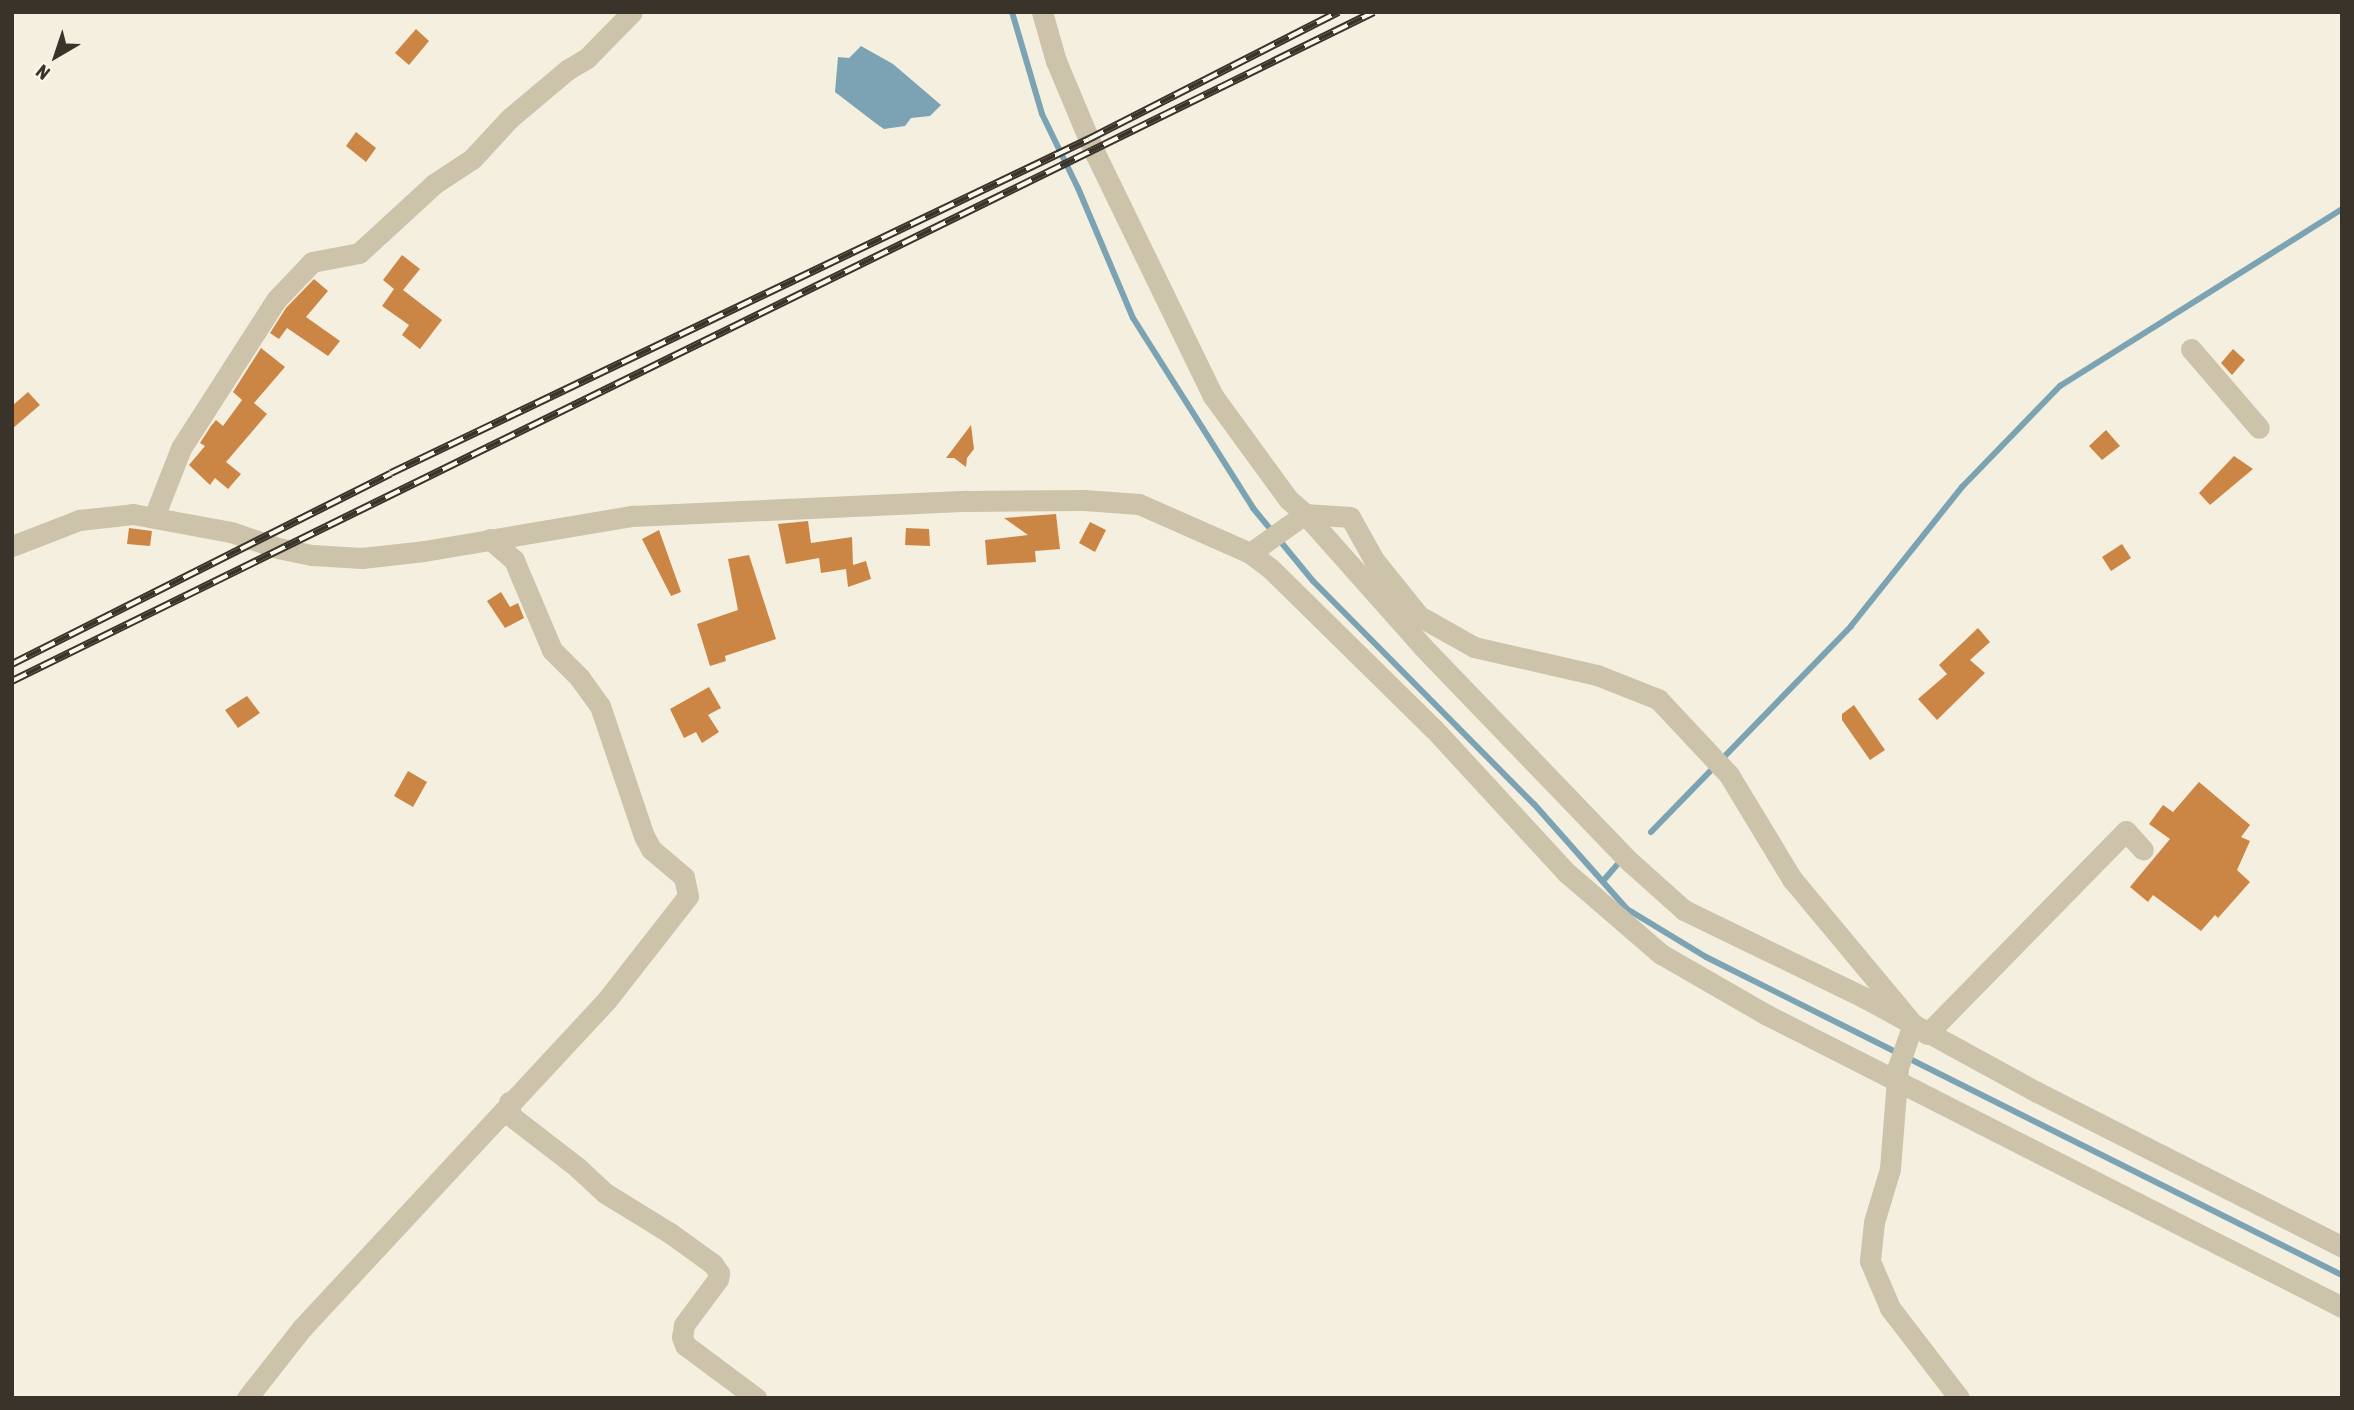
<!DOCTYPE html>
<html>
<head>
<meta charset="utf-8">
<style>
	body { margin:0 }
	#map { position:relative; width:2354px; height:1410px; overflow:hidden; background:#f4efdf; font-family:"Asap Condensed",sans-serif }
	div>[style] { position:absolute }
	.water>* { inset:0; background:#7ca3b3 }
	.stream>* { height:6px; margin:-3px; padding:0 3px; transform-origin:3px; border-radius:3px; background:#7ca3b3 }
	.building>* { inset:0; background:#cb8646 }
	.minor>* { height:21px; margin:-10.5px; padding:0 10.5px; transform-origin:10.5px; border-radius:10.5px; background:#cdc3aa }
	.rail>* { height:8px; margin-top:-4px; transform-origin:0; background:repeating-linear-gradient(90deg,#fbf8ec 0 16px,#3a332a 0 32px); box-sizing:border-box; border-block:2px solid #3a332a }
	span { translate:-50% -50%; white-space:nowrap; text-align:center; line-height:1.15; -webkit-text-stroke:7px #fbf8ec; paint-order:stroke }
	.frame { position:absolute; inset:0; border:14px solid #3a332a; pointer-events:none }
	.north { position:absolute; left:21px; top:21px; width:70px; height:70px; -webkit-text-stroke:5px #fbf8ec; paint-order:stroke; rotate:219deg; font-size:19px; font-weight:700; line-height:28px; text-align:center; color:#3a332a }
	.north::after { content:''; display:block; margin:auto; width:24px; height:32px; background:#3a332a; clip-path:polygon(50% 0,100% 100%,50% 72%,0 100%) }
</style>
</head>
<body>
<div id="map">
	<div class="water">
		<i style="clip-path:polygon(861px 46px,893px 64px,941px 105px,930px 116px,911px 118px,905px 126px,884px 129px,878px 125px,835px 92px,838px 57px,849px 58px)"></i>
	</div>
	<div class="stream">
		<i style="left:1012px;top:12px;width:106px;rotate:73.6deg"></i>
		<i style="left:1042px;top:114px;width:82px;rotate:64.1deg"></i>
		<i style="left:1078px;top:188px;width:141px;rotate:67.1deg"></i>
		<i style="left:1133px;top:318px;width:225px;rotate:57.7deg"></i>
		<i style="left:1253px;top:508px;width:94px;rotate:50.6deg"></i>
		<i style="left:1313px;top:581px;width:314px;rotate:45.3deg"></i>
		<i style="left:1534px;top:804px;width:140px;rotate:48.5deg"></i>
		<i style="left:1627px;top:909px;width:92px;rotate:31.3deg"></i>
		<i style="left:1706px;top:957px;width:711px;rotate:26.57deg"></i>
		<i style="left:1651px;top:832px;width:287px;rotate:-45.8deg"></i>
		<i style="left:1851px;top:626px;width:178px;rotate:-51.4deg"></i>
		<i style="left:1962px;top:487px;width:141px;rotate:-45.9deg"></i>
		<i style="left:2060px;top:386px;width:333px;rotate:-32.1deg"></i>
		<i style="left:1603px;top:881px;width:21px;rotate:-49deg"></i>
	</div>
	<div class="building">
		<i style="clip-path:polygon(416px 29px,429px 41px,409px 65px,395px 53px)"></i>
		<i style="clip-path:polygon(356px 132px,376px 148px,366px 162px,346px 146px)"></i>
		<i style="clip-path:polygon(402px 255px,420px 269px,403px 290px,442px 320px,420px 349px,402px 335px,409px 325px,382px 306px,394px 289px,383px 280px)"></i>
		<i style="clip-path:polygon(314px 279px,328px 291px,306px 317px,340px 341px,328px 356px,287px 328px,279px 339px,270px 333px,286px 308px)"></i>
		<i style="clip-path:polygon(261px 348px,285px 367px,254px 403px,267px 414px,226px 462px,241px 474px,228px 489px,215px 478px,210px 485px,189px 465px,205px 446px,200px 443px,211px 426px,216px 420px,223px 426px,242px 400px,233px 392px)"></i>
		<i style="clip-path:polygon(2233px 349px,2245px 360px,2232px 375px,2221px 363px)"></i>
		<i style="clip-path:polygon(28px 392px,40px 405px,12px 429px,12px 406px)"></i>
		<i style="clip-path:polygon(971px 425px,974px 449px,967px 458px,966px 467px,954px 458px,946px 458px)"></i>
		<i style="clip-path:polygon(2106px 430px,2120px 446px,2102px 460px,2089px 446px)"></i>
		<i style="clip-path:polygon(2234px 456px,2253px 469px,2210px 505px,2199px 493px)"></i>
		<i style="clip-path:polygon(1056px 514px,1060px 549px,1035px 551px,1036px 562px,987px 565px,985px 540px,1028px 535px,1004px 518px)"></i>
		<i style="clip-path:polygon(808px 521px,811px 543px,852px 537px,853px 565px,866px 561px,871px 579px,848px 587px,846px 569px,821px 573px,819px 558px,786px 564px,778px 524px)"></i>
		<i style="clip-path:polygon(1090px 522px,1106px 530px,1095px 552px,1079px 543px)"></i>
		<i style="clip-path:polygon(129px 528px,152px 531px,150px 546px,127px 544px)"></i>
		<i style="clip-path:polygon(906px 528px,929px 529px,930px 546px,905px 545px)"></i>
		<i style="clip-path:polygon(659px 530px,681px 592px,671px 596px,642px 539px)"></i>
		<i style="clip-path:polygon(2122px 544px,2131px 558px,2111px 571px,2102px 557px)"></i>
		<i style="clip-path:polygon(749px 555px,776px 639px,725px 656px,726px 661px,710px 666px,697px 624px,738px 610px,728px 559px)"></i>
		<i style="clip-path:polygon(501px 592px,510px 607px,518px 603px,524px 618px,505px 628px,487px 601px)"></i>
		<i style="clip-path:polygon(1978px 628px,1990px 642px,1970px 660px,1985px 673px,1937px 720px,1918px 699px,1947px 674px,1939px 665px)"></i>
		<i style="clip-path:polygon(709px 687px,721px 708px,708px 715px,719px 732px,702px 743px,696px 732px,684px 738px,670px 709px)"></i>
		<i style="clip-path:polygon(247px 696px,260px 713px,238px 728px,225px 710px)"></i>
		<i style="clip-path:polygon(1854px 705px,1885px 750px,1870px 760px,1842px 720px,1842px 714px)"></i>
		<i style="clip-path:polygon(408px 771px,427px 782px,413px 807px,394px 796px)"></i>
		<i style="clip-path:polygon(2199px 782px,2250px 825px,2241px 837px,2250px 841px,2237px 870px,2250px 882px,2218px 918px,2215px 915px,2201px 931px,2153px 895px,2148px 902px,2130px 887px,2170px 839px,2149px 824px,2163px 805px,2173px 812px)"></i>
	</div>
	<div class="minor">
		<i style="left:1042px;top:12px;width:51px;rotate:74.1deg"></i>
		<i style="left:1056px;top:61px;width:95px;rotate:67.2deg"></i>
		<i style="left:1093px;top:149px;width:275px;rotate:64.1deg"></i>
		<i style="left:1213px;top:396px;width:127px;rotate:53.9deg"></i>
		<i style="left:1288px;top:499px;width:23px;rotate:41deg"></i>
		<i style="left:1305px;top:514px;width:178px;rotate:48.4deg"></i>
		<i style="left:1423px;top:647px;width:296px;rotate:46.1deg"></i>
		<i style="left:1628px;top:860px;width:75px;rotate:41.8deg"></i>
		<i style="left:1684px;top:910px;width:201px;rotate:25.9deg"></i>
		<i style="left:1865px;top:998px;width:196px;rotate:28.7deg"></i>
		<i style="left:2037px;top:1092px;width:342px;rotate:26.9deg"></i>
		<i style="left:2191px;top:349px;width:104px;rotate:49.3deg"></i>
		<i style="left:154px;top:517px;width:74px;rotate:-68.6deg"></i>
		<i style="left:181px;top:448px;width:176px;rotate:-57.3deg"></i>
		<i style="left:276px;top:300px;width:52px;rotate:-46.5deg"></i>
		<i style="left:312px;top:262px;width:48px;rotate:-10.8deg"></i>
		<i style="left:359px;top:253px;width:102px;rotate:-42.6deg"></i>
		<i style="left:434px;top:184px;width:45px;rotate:-33.3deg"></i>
		<i style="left:472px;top:159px;width:56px;rotate:-47.2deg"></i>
		<i style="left:510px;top:118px;width:75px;rotate:-40.1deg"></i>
		<i style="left:567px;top:70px;width:23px;rotate:-31deg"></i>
		<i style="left:587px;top:58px;width:64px;rotate:-45.6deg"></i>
		<i style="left:12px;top:546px;width:72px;rotate:-21.2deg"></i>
		<i style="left:79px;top:520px;width:54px;rotate:-6.3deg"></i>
		<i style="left:133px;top:514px;width:100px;rotate:10.4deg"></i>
		<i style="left:231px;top:532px;width:50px;rotate:18.8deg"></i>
		<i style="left:278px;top:548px;width:35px;rotate:12deg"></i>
		<i style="left:312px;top:555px;width:50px;rotate:3.4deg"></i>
		<i style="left:362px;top:558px;width:62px;rotate:-6.4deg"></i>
		<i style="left:424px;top:551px;width:211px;rotate:-9.6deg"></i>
		<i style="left:632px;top:516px;width:335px;rotate:-2.6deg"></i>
		<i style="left:967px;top:501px;width:117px;rotate:-0.5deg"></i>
		<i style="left:1084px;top:500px;width:55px;rotate:4.2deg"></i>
		<i style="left:1139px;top:504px;width:121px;rotate:23.8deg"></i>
		<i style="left:1250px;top:553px;width:67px;rotate:-35.3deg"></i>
		<i style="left:1305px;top:514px;width:45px;rotate:3.8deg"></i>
		<i style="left:1350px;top:517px;width:49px;rotate:60.8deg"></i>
		<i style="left:1374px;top:560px;width:72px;rotate:51.2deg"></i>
		<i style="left:1419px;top:616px;width:63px;rotate:29.4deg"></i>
		<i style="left:1474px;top:647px;width:126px;rotate:12.8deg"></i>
		<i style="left:1597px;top:675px;width:66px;rotate:21.5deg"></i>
		<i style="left:1658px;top:699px;width:104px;rotate:46.9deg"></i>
		<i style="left:1729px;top:775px;width:122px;rotate:58.8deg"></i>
		<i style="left:1792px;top:879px;width:189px;rotate:50.2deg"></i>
		<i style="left:1913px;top:1024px;width:46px;rotate:109.2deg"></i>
		<i style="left:1898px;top:1067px;width:102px;rotate:94.5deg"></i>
		<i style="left:1890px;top:1169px;width:55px;rotate:106.8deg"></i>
		<i style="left:1874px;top:1222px;width:39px;rotate:96deg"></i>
		<i style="left:1870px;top:1261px;width:51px;rotate:66.9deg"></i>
		<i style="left:1890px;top:1308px;width:113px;rotate:52.5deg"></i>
		<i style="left:1250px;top:553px;width:25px;rotate:37deg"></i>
		<i style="left:1270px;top:568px;width:230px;rotate:44.5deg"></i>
		<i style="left:1434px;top:729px;width:196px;rotate:47.3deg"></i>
		<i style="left:1567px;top:873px;width:124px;rotate:40.8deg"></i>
		<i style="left:1661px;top:954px;width:122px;rotate:29.9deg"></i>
		<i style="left:1767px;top:1015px;width:645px;rotate:26.92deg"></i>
		<i style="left:1927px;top:1034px;width:284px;rotate:-45.6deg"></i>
		<i style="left:2126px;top:831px;width:25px;rotate:48deg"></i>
		<i style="left:509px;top:1102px;width:14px;rotate:82deg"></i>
		<i style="left:511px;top:1116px;width:83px;rotate:37.7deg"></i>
		<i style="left:577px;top:1167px;width:38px;rotate:43deg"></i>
		<i style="left:605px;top:1193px;width:76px;rotate:31.6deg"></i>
		<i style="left:670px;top:1233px;width:53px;rotate:35.8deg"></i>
		<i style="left:713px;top:1264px;width:11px;rotate:56deg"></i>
		<i style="left:719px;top:1273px;width:6px;rotate:99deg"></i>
		<i style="left:718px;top:1279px;width:57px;rotate:126.5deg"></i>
		<i style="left:684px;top:1325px;width:12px;rotate:99deg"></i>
		<i style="left:682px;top:1337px;width:9px;rotate:69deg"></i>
		<i style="left:685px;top:1345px;width:89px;rotate:36.7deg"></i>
		<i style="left:247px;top:1398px;width:89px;rotate:-51.8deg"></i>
		<i style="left:302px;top:1328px;width:446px;rotate:-47.1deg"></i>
		<i style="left:606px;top:1001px;width:133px;rotate:-52deg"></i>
		<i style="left:688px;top:896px;width:19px;rotate:-102deg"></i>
		<i style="left:684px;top:877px;width:43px;rotate:-139.7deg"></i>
		<i style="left:651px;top:849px;width:15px;rotate:-118deg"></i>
		<i style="left:644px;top:836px;width:137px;rotate:-108.7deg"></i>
		<i style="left:600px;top:706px;width:34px;rotate:-126deg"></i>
		<i style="left:580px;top:678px;width:40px;rotate:-135deg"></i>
		<i style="left:552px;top:650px;width:98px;rotate:-112.9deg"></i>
		<i style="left:514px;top:560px;width:32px;rotate:-139deg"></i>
	</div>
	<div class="rail">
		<i style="left:12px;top:664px;width:424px;rotate:-26.7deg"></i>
		<i style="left:391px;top:473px;width:774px;rotate:-25.57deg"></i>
		<i style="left:1089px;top:139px;width:280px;rotate:-27deg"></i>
		<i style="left:12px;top:681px;width:1517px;rotate:-26.16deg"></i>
	</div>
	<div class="frame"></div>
	<div class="north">N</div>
</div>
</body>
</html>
